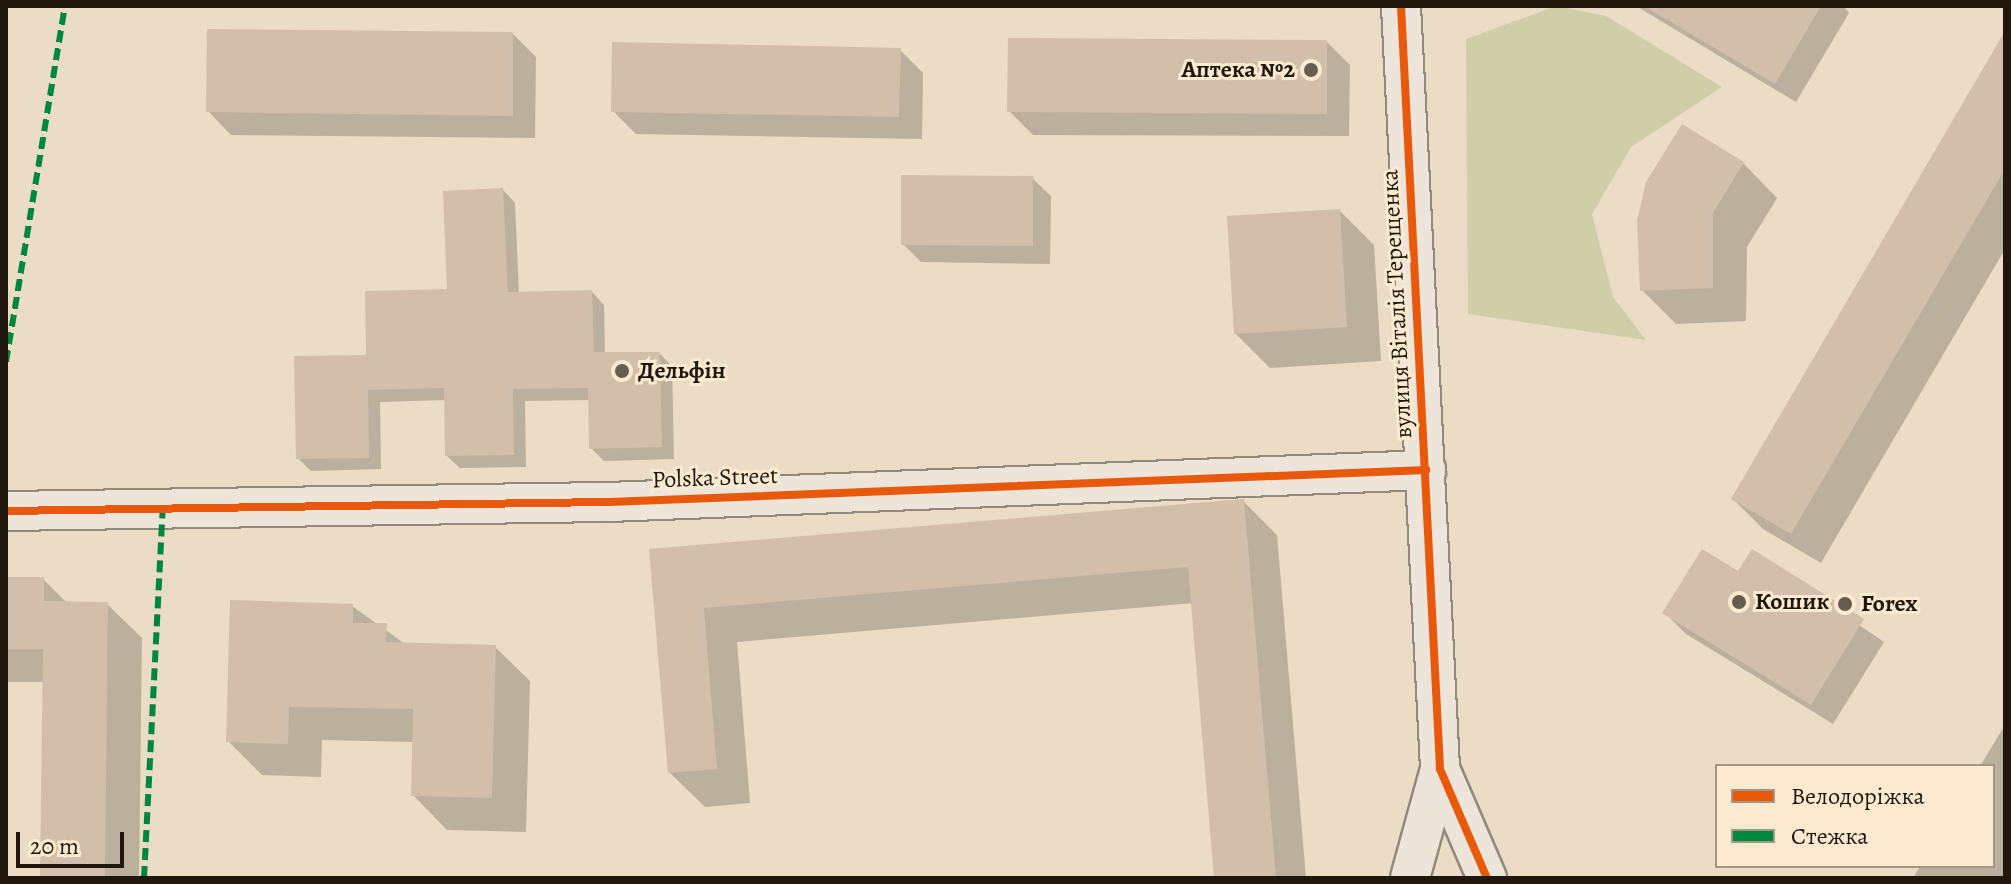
<!DOCTYPE html>
<html>
<head>
<meta charset="utf-8">
<style>
	body { margin:0 }
	#map { position:relative; width:2011px; height:884px; overflow:hidden; background:#eadcc5; font-family:Alegreya,serif }
	div>[style] { position:absolute }
	.green>* { inset:0; background:#d0cea8 }
	.shadow>* { inset:0; background:#0003 }
	.building>* { inset:0; background:#d1beab }
	.roads { filter:drop-shadow(2px 0 #938a7c) drop-shadow(-2px 0 #938a7c) drop-shadow(0 2px #938a7c) drop-shadow(0 -2px #938a7c) }
	.street>* { height:38px; margin:-19px; padding:0 19px; transform-origin:19px; border-radius:19px; background:#ede5da }
	.quiet>* { height:6px; margin-top:-3px; transform-origin:0; background:repeating-linear-gradient(90deg,#00873e 0 12px,transparent 0 18px) }
	.cycleway>* { height:8px; margin:-4px; padding:0 4px; transform-origin:4px; border-radius:4px; background:#e8590c }
	.dots>* { width:22px; height:22px; translate:-50% -50%; box-sizing:border-box; border:4px solid #fbead0; border-radius:50% }
	span { translate:-50% -50%; white-space:nowrap; text-align:center; line-height:1.15; -webkit-text-stroke:6px #fbead0; paint-order:stroke }
	.poi-label { font-size:24px; color:#20170c; font-weight:700 }
	.right { translate:-100% -50%; text-align:right }
	.left { translate:0 -50%; text-align:left }
	.street-label { font-size:24px; color:#20170c }
	.frame { position:absolute; inset:0; border:8px solid #20170c; pointer-events:none }
	.legend { position:absolute; left:1715px; top:764px; width:280px; height:104px; box-sizing:border-box; background:#fbead0; border:2px solid #a39682; margin:0; padding:10px 14px; list-style:none; font-size:24px; color:#20170c }
	.legend li { display:flex; align-items:center; gap:16px; height:40px }
	.legend b { width:40px; border:2px solid #a39682 }
	.scale { position:absolute; left:16px; top:832px; width:108px; height:36px; box-sizing:border-box; border:4px solid #20170c; border-top:0; padding-left:10px; font-size:24px; line-height:28px; white-space:nowrap; color:#20170c; -webkit-text-stroke:6px #fbead0; paint-order:stroke }
</style>
</head>
<body>
<div id="map">
	<div class="green">
		<i style="clip-path:polygon(1556px 6px,1606px 16px,1722px 87px,1631px 147px,1592px 214px,1613px 297px,1646px 340px,1468px 314px,1466px 39px)"></i>
	</div>
	<div class="shadow">
		<i style="clip-path:polygon(1636px 6px,1843px 6px,1849px 13px,1796px 102px)"></i>
		<i style="clip-path:polygon(513px 34px,536px 57px,535px 138px,231px 135px,208px 111px)"></i>
		<i style="clip-path:polygon(2005px 35px,2005px 249px,1821px 563px,1763px 529px,1733px 499px)"></i>
		<i style="clip-path:polygon(1327px 42px,1350px 65px,1349px 136px,1033px 135px,1009px 111px)"></i>
		<i style="clip-path:polygon(900px 50px,923px 73px,922px 139px,636px 134px,613px 111px)"></i>
		<i style="clip-path:polygon(1743px 163px,1777px 198px,1747px 247px,1746px 321px,1676px 324px,1642px 290px)"></i>
		<i style="clip-path:polygon(1032px 178px,1051px 196px,1050px 264px,921px 262px,903px 244px)"></i>
		<i style="clip-path:polygon(503px 190px,515px 203px,519px 293px,592px 292px,604px 305px,605px 354px,660px 354px,672px 366px,674px 459px,604px 461px,591px 448px,590px 400px,525px 401px,526px 467px,460px 468px,447px 456px,446px 400px,380px 402px,381px 469px,311px 471px,298px 458px,368px 357px,449px 291px)"></i>
		<i style="clip-path:polygon(1340px 211px,1374px 245px,1381px 361px,1270px 368px,1236px 334px)"></i>
		<i style="clip-path:polygon(1243px 501px,1277px 535px,1306px 878px,1216px 878px,1193px 603px,737px 642px,750px 803px,705px 807px,670px 773px,651px 550px)"></i>
		<i style="clip-path:polygon(1752px 552px,1884px 642px,1833px 724px,1686px 634px,1665px 613px,1739px 573px)"></i>
		<i style="clip-path:polygon(6px 579px,43px 579px,67px 603px,107px 604px,142px 638px,139px 878px,42px 878px,45px 682px,6px 682px)"></i>
		<i style="clip-path:polygon(352px 606px,405px 644px,495px 647px,530px 681px,526px 832px,447px 830px,413px 795px,414px 742px,322px 740px,321px 777px,262px 775px,228px 741px)"></i>
		<i style="clip-path:polygon(2005px 725px,2005px 878px,1913px 878px,1920px 866px,1993px 866px,1993px 766px,1980px 766px)"></i>
	</div>
	<div class="building">
		<i style="clip-path:polygon(1644px 6px,1821px 6px,1775px 84px)"></i>
		<i style="clip-path:polygon(207px 29px,513px 32px,513px 116px,206px 112px)"></i>
		<i style="clip-path:polygon(2005px 31px,2005px 169px,1791px 534px,1731px 499px)"></i>
		<i style="clip-path:polygon(1008px 38px,1327px 40px,1327px 114px,1007px 112px)"></i>
		<i style="clip-path:polygon(612px 42px,901px 48px,899px 117px,611px 112px)"></i>
		<i style="clip-path:polygon(1682px 124px,1744px 162px,1713px 213px,1713px 288px,1640px 291px,1637px 221px,1646px 182px)"></i>
		<i style="clip-path:polygon(901px 175px,1033px 176px,1033px 246px,901px 245px)"></i>
		<i style="clip-path:polygon(503px 188px,508px 292px,592px 290px,594px 352px,660px 352px,662px 447px,589px 449px,588px 388px,513px 389px,514px 455px,445px 456px,444px 388px,368px 390px,369px 458px,296px 459px,294px 356px,366px 355px,365px 291px,447px 289px,443px 191px)"></i>
		<i style="clip-path:polygon(1340px 209px,1347px 327px,1234px 334px,1227px 216px)"></i>
		<i style="clip-path:polygon(1244px 499px,1276px 878px,1214px 878px,1188px 567px,704px 608px,717px 769px,668px 773px,649px 549px)"></i>
		<i style="clip-path:polygon(1702px 549px,1738px 571px,1752px 549px,1864px 619px,1811px 705px,1662px 613px)"></i>
		<i style="clip-path:polygon(6px 577px,44px 577px,44px 601px,108px 602px,105px 878px,40px 878px,43px 649px,6px 649px)"></i>
		<i style="clip-path:polygon(230px 600px,353px 604px,353px 623px,387px 623px,386px 642px,496px 645px,492px 798px,411px 796px,413px 709px,289px 707px,288px 744px,226px 742px)"></i>
	</div>
	<div class="roads">
		<div class="street">
			<i style="left:1401px;top:6px;width:764px;rotate:87.07deg"></i>
			<i style="left:1440px;top:769px;width:119px;rotate:66.7deg"></i>
			<i style="left:6px;top:511px;width:603px;rotate:-0.86deg"></i>
			<i style="left:609px;top:502px;width:818px;rotate:-2.24deg"></i>
			<i style="left:1410px;top:878px;width:113px;rotate:-74.6deg"></i>
		</div>
	</div>
	<div class="quiet">
		<i style="left:6px;top:362px;width:361px;rotate:-80.6deg"></i>
		<i style="left:144px;top:878px;width:369px;rotate:-87.1deg"></i>
	</div>
	<div class="cycleway">
		<i style="left:1401px;top:6px;width:764px;rotate:87.07deg"></i>
		<i style="left:1440px;top:769px;width:119px;rotate:66.7deg"></i>
		<i style="left:6px;top:511px;width:603px;rotate:-0.86deg"></i>
		<i style="left:609px;top:502px;width:818px;rotate:-2.24deg"></i>
	</div>
	<div class="dots">
		<i style="left:1311px;top:70px;background:#675c4d"></i>
		<i style="left:622px;top:371px;background:#675c4d"></i>
		<i style="left:1739px;top:602px;background:#675c4d"></i>
		<i style="left:1845px;top:604px;background:#675c4d"></i>
	</div>
	<div class="poi-label">
		<span class="right" style="left:1295px;top:70px">Аптека №2</span>
		<span class="left" style="left:638px;top:371px">Дельфін</span>
		<span class="left" style="left:1755px;top:602px">Кошик</span>
		<span class="left" style="left:1861px;top:604px">Forex</span>
	</div>
	<div class="street-label">
		<span style="left:1397px;top:304px;rotate:-93deg">вулиця Віталія Терещенка</span>
		<span style="left:715px;top:478px;rotate:-2deg">Polska Street</span>
	</div>
	<div class="frame"></div>
	<ul class="legend">
	<li><b style="height:10px;background:#e8590c"></b>Велодоріжка</li>
	<li><b style="height:10px;background:#00873e"></b>Стежка</li>
	</ul>
	<div class="scale">20 m</div>
</div>
</body>
</html>
